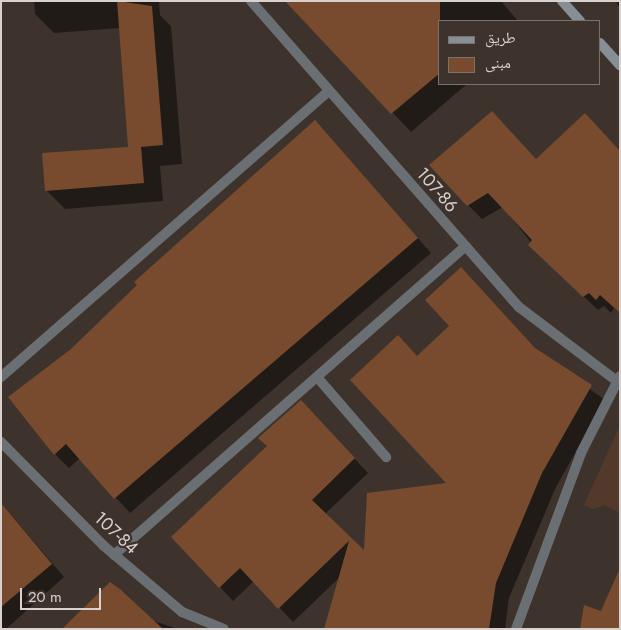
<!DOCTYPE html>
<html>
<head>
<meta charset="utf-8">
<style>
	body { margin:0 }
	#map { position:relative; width:621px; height:630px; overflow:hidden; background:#3e332c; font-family:Jost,"Noto Naskh Arabic",sans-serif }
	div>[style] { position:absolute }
	.green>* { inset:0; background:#53392a }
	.shadow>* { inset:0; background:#0007 }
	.building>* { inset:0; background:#784b2f }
	.minor>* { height:10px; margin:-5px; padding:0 5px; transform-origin:5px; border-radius:5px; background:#6a6f73 }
	.secondary>* { height:10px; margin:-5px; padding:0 5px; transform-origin:5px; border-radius:5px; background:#878f96 }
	span { translate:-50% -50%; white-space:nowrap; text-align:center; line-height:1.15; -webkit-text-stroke:4.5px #3e332c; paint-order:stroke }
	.street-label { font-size:18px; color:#d8d1cd }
	.frame { position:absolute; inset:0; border:2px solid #d8d1cd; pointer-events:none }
	.legend { position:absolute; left:438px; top:20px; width:162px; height:65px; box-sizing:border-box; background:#3e332c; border:1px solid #7c726c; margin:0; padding:6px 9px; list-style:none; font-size:15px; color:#d8d1cd }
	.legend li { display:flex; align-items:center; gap:10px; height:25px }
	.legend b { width:25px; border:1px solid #7c726c }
	.scale { position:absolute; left:20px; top:588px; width:81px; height:22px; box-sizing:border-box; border:2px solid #d8d1cd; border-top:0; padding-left:6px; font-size:15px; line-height:18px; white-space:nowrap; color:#d8d1cd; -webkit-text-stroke:4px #3e332c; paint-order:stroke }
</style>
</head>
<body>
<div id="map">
	<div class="green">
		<i style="clip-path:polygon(620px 425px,620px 513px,605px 505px,593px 509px,584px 505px)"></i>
	</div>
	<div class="shadow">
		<i style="clip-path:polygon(34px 1px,159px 1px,160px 15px,171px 26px,182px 164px,160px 166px,163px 201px,65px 209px,46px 190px,129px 148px,120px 28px,54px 33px,35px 14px)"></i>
		<i style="clip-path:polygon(287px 1px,501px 1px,518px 21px,440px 21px,440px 84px,467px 84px,411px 132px)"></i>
		<i style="clip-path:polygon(620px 1px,620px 8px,616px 3px)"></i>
		<i style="clip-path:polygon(315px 122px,431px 253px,130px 513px,80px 458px,69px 468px,55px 454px,72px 350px)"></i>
		<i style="clip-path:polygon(620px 152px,620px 313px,614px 308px,611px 313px,604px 306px,598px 310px,544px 259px,503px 207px,482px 219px,468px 205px,537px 160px)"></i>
		<i style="clip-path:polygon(537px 351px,605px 400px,556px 487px,509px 598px,505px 629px,326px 629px,340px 577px,293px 622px,254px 581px,233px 601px,220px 587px,315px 416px,368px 473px,325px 514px,365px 553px,449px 484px,418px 357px)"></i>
		<i style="clip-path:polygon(1px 503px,64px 577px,6px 629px,1px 629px)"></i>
		<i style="clip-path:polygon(154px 621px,178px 629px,64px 629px)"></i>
	</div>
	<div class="building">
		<i style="clip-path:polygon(117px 1px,152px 6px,163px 145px,141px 147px,144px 183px,45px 191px,42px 153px,128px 147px)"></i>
		<i style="clip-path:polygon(285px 1px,440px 1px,440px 73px,391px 114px)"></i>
		<i style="clip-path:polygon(492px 111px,536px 159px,585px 113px,620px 151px,620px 313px,600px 295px,596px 300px,589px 293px,583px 297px,528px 245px,532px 240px,488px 193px,467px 206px,429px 165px)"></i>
		<i style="clip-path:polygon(315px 120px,418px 238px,114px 499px,66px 444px,54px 455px,8px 397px,71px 349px,137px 285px,134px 282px)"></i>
		<i style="clip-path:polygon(461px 267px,535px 348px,592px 385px,542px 473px,496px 583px,489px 629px,324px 629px,349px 541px,278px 609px,240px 568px,219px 588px,171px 537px,267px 446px,258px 438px,301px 400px,355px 458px,312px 500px,364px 550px,367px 493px,446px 483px,350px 380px,398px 335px,417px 356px,449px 326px,425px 300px)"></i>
		<i style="clip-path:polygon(1px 503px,52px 564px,1px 607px)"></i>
		<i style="clip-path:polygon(620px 568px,620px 629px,580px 629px,584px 605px,601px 611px)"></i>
		<i style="clip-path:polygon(110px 582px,121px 590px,163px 629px,62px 629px)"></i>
	</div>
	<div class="minor">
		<i style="left:251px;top:1px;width:407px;rotate:48.8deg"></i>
		<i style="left:519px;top:307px;width:123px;rotate:37.1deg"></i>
		<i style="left:1px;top:377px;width:435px;rotate:-41.1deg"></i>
		<i style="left:317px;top:377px;width:106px;rotate:49.2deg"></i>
		<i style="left:1px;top:442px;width:146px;rotate:45.3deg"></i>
		<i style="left:104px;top:546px;width:102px;rotate:40.2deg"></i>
		<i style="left:182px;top:612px;width:45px;rotate:22deg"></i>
		<i style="left:114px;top:555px;width:468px;rotate:-41.3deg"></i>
		<i style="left:516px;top:629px;width:188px;rotate:-69.7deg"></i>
		<i style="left:581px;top:453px;width:86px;rotate:-63.1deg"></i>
	</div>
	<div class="secondary">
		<i style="left:562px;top:1px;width:27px;rotate:48deg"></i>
		<i style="left:600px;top:43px;width:30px;rotate:48deg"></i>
	</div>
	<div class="street-label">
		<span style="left:437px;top:190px;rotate:49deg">107-86</span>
		<span style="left:116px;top:533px;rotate:43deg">107-84</span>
	</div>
	<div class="frame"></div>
	<ul class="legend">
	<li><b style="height:6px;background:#878f96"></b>طريق</li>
	<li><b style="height:14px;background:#784b2f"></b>مبنى</li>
	</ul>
	<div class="scale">20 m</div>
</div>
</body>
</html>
